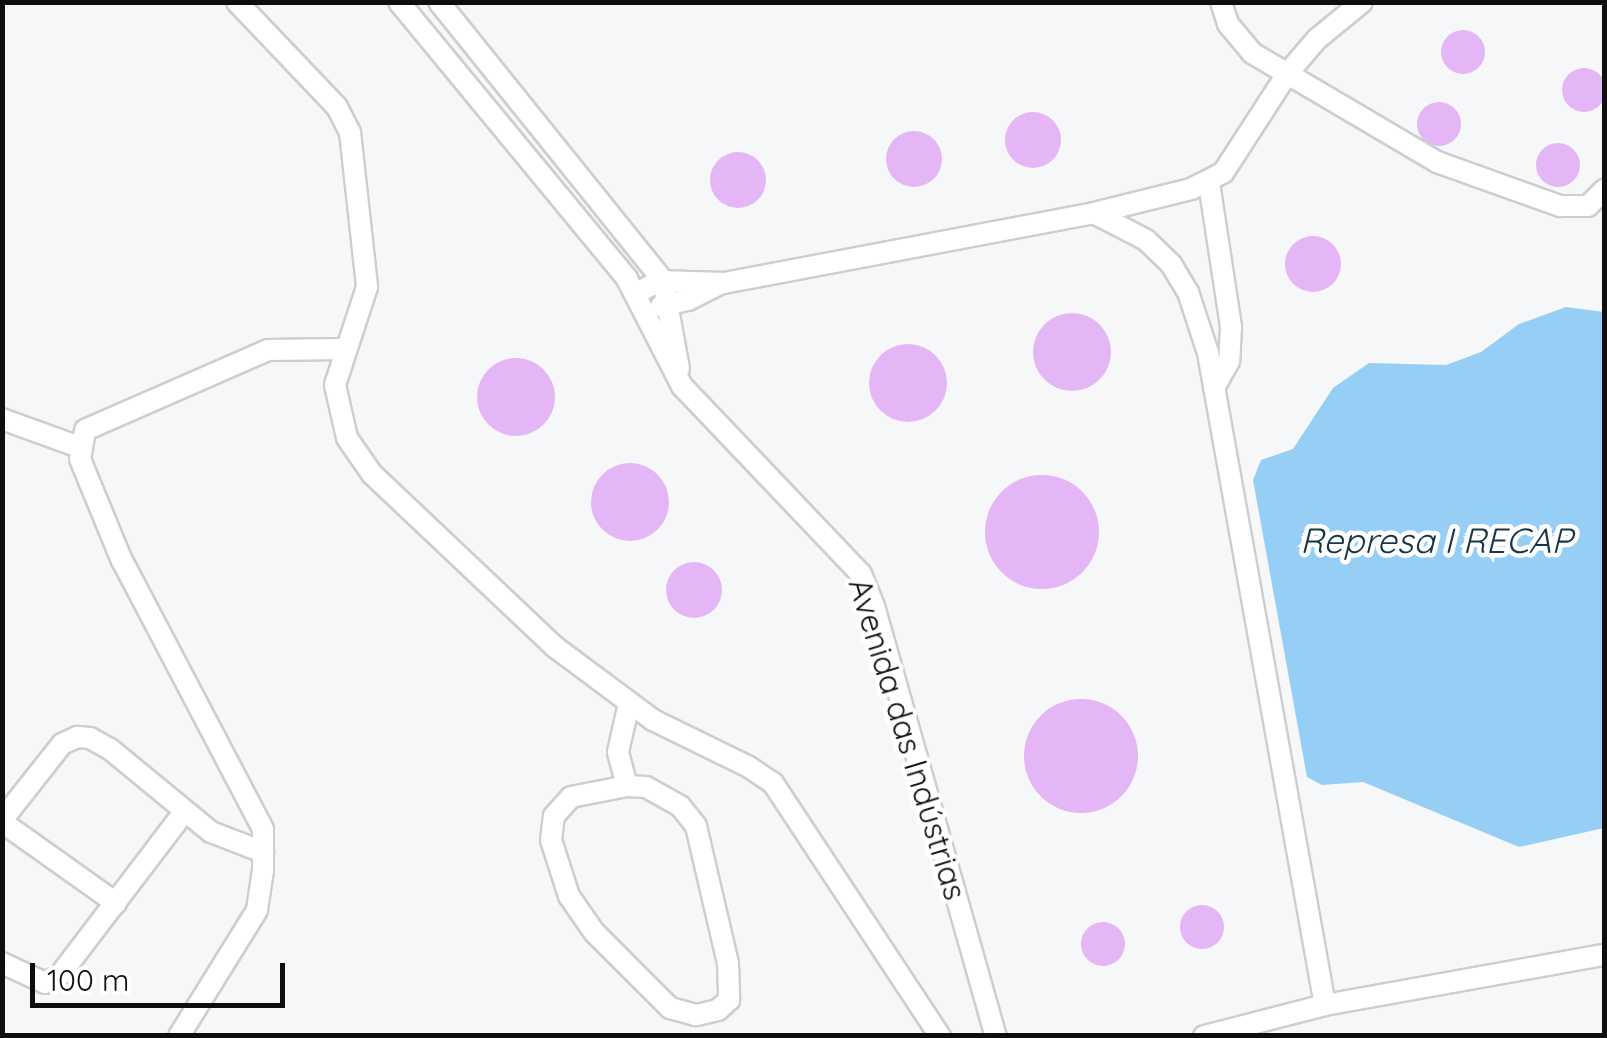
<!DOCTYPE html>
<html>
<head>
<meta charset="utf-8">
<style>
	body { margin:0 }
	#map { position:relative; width:1607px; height:1038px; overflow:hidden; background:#f6f7f8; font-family:Quicksand,sans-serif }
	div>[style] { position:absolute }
	.water>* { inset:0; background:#96cef5 }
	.building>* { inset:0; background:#e4b6f6 }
	.round { border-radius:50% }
	.roads { filter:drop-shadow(2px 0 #cdcecf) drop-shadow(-2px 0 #cdcecf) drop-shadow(0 2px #cdcecf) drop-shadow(0 -2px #cdcecf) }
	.minor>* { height:20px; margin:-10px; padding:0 10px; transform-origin:10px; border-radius:10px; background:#fff }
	span { translate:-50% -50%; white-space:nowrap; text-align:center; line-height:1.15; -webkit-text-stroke:9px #fff; paint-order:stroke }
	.street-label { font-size:32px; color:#0d0e0e }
	.water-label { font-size:35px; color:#153549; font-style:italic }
	.frame { position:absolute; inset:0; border:5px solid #0d0e0e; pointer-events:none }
	.scale { position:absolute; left:30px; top:963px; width:255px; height:45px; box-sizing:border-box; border:5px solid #0d0e0e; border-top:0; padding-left:12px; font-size:30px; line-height:35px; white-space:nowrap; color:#0d0e0e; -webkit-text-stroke:8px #fff; paint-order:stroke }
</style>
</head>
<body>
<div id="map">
	<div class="water">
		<i style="clip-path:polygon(1566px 307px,1604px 312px,1604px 828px,1519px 847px,1363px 782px,1322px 785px,1307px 777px,1253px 480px,1261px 460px,1293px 449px,1333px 388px,1369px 363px,1446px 365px,1481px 352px,1519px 324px)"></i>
	</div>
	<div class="building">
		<i class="round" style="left:1441px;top:30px;width:44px;height:44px"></i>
		<i class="round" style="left:1562px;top:68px;width:44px;height:44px"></i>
		<i class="round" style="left:1417px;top:102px;width:44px;height:44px"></i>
		<i class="round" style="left:1005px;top:112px;width:56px;height:56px"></i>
		<i class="round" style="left:886px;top:131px;width:56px;height:56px"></i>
		<i class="round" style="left:1536px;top:143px;width:44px;height:44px"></i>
		<i class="round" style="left:710px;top:152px;width:56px;height:56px"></i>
		<i class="round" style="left:1285px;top:236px;width:56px;height:56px"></i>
		<i class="round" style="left:1033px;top:313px;width:78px;height:78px"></i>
		<i class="round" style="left:869px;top:344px;width:78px;height:78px"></i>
		<i class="round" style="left:477px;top:358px;width:78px;height:78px"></i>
		<i class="round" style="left:591px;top:463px;width:78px;height:78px"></i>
		<i class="round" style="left:985px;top:475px;width:114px;height:114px"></i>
		<i class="round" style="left:666px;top:562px;width:56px;height:56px"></i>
		<i class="round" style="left:1024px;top:699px;width:114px;height:114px"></i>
		<i class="round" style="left:1180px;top:905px;width:44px;height:44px"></i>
		<i class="round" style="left:1081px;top:922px;width:44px;height:44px"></i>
	</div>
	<div class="roads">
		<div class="minor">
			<i style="left:237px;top:2px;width:145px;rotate:46.4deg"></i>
			<i style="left:337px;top:107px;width:28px;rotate:63deg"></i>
			<i style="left:350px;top:132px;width:156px;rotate:83.7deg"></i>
			<i style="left:367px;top:287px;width:103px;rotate:108.1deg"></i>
			<i style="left:335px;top:385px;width:54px;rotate:77.2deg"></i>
			<i style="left:347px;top:438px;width:44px;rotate:55.2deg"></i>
			<i style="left:372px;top:474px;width:252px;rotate:43.4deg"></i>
			<i style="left:555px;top:647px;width:122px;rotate:36.7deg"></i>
			<i style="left:653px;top:720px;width:107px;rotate:26.1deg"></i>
			<i style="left:749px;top:767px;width:29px;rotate:34deg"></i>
			<i style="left:773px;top:783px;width:303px;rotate:56.6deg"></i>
			<i style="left:399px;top:2px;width:359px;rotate:50.5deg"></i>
			<i style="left:627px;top:279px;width:120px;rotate:62.8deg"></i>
			<i style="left:682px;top:386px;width:260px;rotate:46.4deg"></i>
			<i style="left:861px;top:574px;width:35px;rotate:68deg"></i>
			<i style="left:874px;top:606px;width:447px;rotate:74.2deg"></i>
			<i style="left:439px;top:2px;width:358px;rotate:51.2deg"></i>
			<i style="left:663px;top:281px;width:89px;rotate:79.7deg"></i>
			<i style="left:1221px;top:2px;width:23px;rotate:72deg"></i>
			<i style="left:1228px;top:24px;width:38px;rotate:50deg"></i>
			<i style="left:1252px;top:53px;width:215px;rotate:30.5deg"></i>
			<i style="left:1437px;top:162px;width:131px;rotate:19.7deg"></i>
			<i style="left:1560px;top:206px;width:28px"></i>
			<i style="left:1588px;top:206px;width:23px;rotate:-45deg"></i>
			<i style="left:1209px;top:183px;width:146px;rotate:81.3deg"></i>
			<i style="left:1231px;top:327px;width:34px;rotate:93deg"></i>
			<i style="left:1229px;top:361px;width:31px;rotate:119deg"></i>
			<i style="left:1094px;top:213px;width:100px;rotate:-13.9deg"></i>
			<i style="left:1191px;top:189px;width:36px;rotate:-27deg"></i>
			<i style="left:1223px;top:173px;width:118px;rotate:-57.1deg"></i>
			<i style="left:1287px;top:74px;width:46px;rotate:-49.4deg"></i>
			<i style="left:1317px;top:39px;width:58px;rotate:-39.4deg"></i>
			<i style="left:637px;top:293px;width:25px;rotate:-29deg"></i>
			<i style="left:659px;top:281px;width:65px;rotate:1.8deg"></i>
			<i style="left:724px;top:283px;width:377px;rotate:-10.7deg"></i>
			<i style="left:1094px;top:213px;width:59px;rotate:27.4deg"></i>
			<i style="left:1146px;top:240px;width:35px;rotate:44deg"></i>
			<i style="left:1171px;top:264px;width:33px;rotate:59deg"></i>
			<i style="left:1188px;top:292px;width:64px;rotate:71.8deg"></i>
			<i style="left:1208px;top:353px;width:662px;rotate:79.83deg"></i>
			<i style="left:1325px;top:1005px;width:125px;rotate:165.6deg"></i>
			<i style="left:661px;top:306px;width:28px;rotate:-13deg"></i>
			<i style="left:688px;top:300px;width:38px;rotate:-27deg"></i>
			<i style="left:2px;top:419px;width:85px;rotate:19.9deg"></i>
			<i style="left:627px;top:786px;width:19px;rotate:3deg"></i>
			<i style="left:646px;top:787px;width:39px;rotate:29deg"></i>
			<i style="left:680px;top:806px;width:26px;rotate:51deg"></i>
			<i style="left:696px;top:826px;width:142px;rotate:76.9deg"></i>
			<i style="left:728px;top:964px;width:36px;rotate:88deg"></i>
			<i style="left:729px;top:1000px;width:15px;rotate:138deg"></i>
			<i style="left:718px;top:1010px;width:23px;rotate:167deg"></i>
			<i style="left:696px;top:1015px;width:27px;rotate:-165deg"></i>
			<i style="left:670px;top:1008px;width:107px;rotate:-135deg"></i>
			<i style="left:594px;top:932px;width:44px;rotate:-124.8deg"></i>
			<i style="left:569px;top:896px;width:59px;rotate:-107.8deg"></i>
			<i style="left:551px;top:840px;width:24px;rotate:-83deg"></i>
			<i style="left:554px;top:816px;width:25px;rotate:-48deg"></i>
			<i style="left:571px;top:797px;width:57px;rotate:-11.1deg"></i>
			<i style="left:627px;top:786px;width:35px;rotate:-105deg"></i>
			<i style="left:618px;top:752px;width:50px;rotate:-77.3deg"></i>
			<i style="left:2px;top:820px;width:97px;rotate:-51.7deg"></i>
			<i style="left:62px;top:744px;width:17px;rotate:-25deg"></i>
			<i style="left:77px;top:737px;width:13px;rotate:4deg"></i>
			<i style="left:90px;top:738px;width:23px;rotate:29deg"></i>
			<i style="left:110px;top:749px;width:131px;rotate:39.4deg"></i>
			<i style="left:211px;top:832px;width:56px;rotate:21deg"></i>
			<i style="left:2px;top:822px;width:140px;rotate:35.4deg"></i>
			<i style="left:2px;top:963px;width:47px;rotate:24.9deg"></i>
			<i style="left:45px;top:983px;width:17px;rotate:-28deg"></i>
			<i style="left:60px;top:975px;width:206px;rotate:-52.7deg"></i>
			<i style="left:1325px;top:1005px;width:283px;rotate:-10.2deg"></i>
			<i style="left:179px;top:1036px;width:148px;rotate:-58.2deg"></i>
			<i style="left:257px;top:910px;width:40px;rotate:-81.5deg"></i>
			<i style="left:263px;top:870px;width:41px;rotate:-90deg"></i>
			<i style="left:263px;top:829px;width:303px;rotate:-117.7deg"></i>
			<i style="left:122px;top:561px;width:110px;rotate:-112.4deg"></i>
			<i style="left:80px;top:459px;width:29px;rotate:-80deg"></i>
			<i style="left:85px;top:430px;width:200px;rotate:-23.6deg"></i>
			<i style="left:268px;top:350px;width:76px;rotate:-0.8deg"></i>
		</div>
	</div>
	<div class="street-label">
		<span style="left:908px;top:739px;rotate:73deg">Avenida das Indústrias</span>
	</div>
	<div class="water-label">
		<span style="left:1436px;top:540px">Represa I RECAP</span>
	</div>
	<div class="frame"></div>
	<div class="scale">100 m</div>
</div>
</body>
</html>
